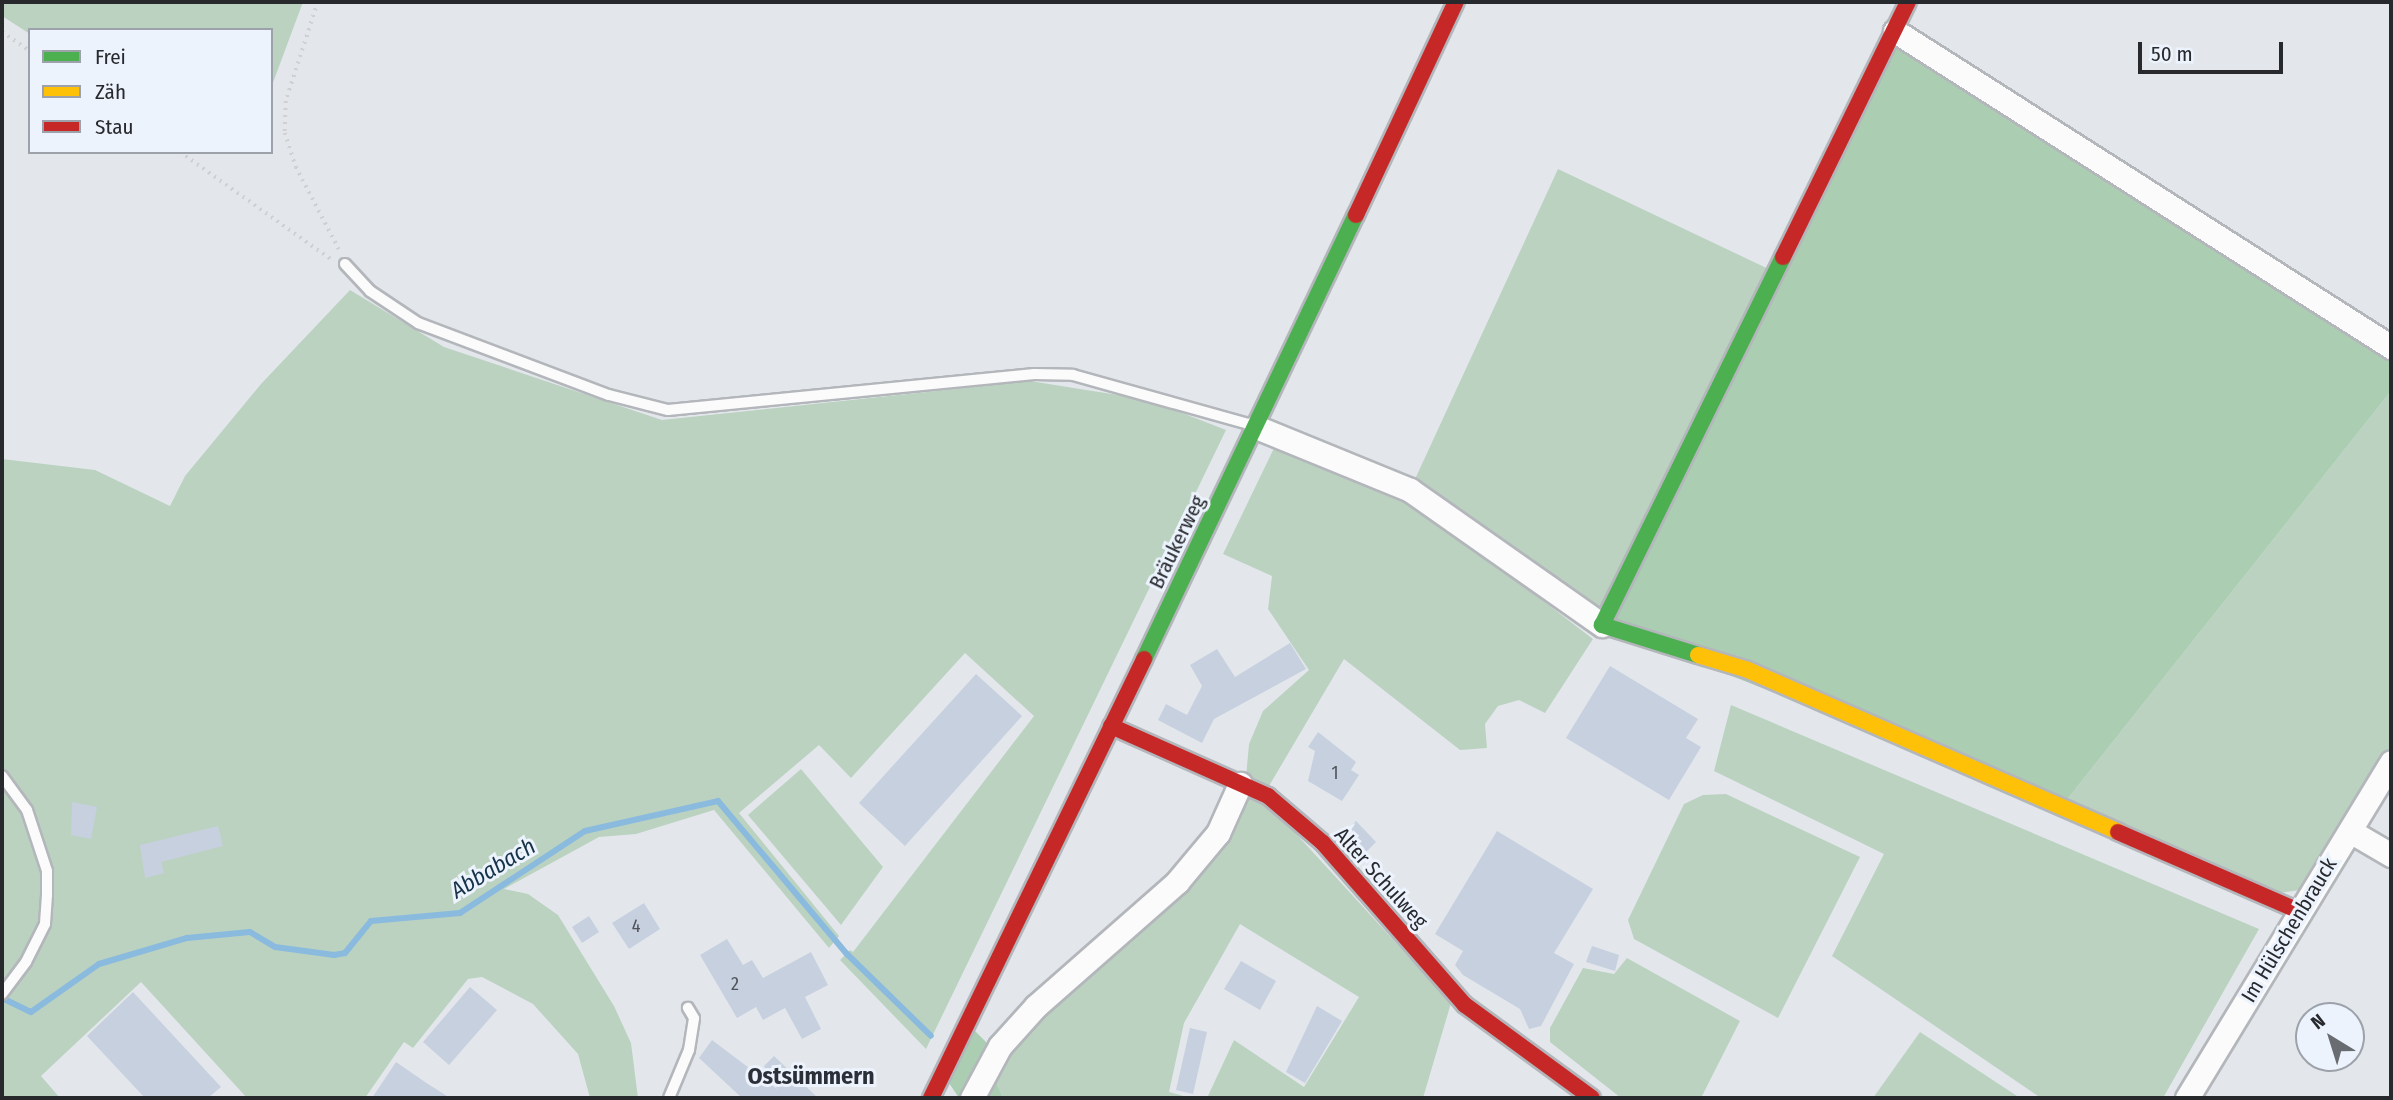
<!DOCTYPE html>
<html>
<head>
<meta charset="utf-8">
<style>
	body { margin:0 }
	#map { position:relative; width:2393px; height:1100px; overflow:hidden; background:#e3e7ec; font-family:"Fira Sans Condensed",sans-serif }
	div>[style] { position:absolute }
	.green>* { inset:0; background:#bbd2c1 }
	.forest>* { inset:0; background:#abceb3 }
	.stream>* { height:6px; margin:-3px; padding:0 3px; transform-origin:3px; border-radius:3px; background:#8abade }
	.building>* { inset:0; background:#c7d0df }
	.path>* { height:3.5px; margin-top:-1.75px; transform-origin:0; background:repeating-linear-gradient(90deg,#cfd0d2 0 2px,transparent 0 7px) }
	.roads { filter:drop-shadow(2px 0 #b3b6ba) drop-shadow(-2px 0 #b3b6ba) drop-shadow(0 2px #b3b6ba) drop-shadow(0 -2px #b3b6ba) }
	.lane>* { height:10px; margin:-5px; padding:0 5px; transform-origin:5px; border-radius:5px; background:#fbfbfc }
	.street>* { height:23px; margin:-11.5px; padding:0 11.5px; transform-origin:11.5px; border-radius:11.5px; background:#fbfbfc }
	.fast>* { height:16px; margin:-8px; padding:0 8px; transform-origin:8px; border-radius:8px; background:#4caf50 }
	.slow>* { height:16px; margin:-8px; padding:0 8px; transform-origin:8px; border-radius:8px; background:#ffc107 }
	.jam>* { height:16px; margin:-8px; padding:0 8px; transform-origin:8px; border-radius:8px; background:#c62828 }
	span { translate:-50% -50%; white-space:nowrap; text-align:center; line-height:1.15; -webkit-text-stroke:6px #ecf3fd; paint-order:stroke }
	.number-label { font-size:18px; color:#4f535a }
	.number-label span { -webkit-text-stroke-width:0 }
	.street-label { font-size:21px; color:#27292d }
	.water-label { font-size:23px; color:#163349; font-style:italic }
	.quarter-label { font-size:24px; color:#2b3038; font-weight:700 }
	.frame { position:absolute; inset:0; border:4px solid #27292d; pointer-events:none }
	.legend { position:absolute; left:28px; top:28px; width:245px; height:126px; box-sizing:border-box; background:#ecf3fd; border:2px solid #9da2aa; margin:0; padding:9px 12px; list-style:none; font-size:21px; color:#27292d }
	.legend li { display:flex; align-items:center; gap:14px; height:35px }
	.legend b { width:35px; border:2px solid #9da2aa }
	.north { position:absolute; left:2295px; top:1002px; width:70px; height:70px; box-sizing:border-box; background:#ecf3fd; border:2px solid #9da2aa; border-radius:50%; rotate:322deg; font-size:19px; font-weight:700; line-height:28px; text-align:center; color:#27292d }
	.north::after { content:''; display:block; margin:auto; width:24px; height:32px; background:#696c70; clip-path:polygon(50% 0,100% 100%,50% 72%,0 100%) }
	.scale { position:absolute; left:2138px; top:42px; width:145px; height:32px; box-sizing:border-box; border:4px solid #27292d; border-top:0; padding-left:9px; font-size:21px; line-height:24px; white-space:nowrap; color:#27292d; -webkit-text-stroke:5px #ecf3fd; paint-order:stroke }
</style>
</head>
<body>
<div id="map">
	<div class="green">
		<i style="clip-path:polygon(2px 2px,303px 2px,271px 88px,271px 30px,30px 30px,30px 34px,2px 16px)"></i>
		<i style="clip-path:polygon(1558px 169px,1777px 273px,1602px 625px,1410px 490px)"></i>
		<i style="clip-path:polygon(350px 290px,444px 347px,662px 420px,1030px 381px,1149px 400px,1226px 430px,926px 1049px,840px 960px,850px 950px,853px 952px,1034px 716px,965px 653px,851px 778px,819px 745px,739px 813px,839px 936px,829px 948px,714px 810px,636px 834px,599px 837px,504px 889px,528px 894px,558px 915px,614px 1006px,631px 1043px,638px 1098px,590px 1098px,578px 1054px,533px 1004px,482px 977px,468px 979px,413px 1048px,404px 1042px,365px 1098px,247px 1098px,141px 982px,41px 1076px,60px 1098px,2px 1098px,2px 459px,95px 470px,170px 506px,185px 476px,261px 384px)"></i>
		<i style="clip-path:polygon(2391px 391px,2391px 746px,2307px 889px,2279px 893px,2062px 806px)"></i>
		<i style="clip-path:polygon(1276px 444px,1422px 508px,1593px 639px,1545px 713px,1519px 700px,1498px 706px,1485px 724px,1487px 748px,1460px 750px,1344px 659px,1269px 786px,1246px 777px,1249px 744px,1263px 711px,1309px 670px,1268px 609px,1272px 576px,1223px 554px)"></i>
		<i style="clip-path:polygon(1731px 705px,2259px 929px,2163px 1098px,2041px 1098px,1832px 956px,1884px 854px,1714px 771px)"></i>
		<i style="clip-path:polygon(801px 769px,883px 867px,841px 925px,748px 815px)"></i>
		<i style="clip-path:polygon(1245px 792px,1267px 802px,1451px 1003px,1423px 1098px,1207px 1098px,1234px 1040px,1304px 1087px,1359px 997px,1240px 924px,1184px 1023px,1169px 1092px,1191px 1098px,1003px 1098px,997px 1084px,1005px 1047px,1117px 941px)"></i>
		<i style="clip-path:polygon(1726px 794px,1860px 857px,1778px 1018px,1634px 939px,1628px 920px,1684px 804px,1703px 795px)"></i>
		<i style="clip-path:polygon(1627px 958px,1740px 1021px,1701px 1098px,1621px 1098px,1550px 1042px,1550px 1028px,1583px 968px,1614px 974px)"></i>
		<i style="clip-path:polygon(1920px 1032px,2020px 1098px,1873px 1098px)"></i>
	</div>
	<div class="forest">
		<i style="clip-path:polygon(1895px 31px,2391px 347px,2391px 391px,2062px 806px,1602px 625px)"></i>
		<i style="clip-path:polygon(972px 1028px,1001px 1057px,997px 1084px,1003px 1098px,959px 1098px,947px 1080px)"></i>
	</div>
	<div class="stream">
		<i style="left:2px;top:998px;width:32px;rotate:26deg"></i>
		<i style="left:31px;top:1012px;width:83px;rotate:-35.2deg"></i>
		<i style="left:99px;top:964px;width:92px;rotate:-16.5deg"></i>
		<i style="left:187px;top:938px;width:63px;rotate:-5.4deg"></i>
		<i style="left:250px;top:932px;width:29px;rotate:31deg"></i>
		<i style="left:275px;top:947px;width:60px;rotate:7.7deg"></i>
		<i style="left:334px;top:955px;width:11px;rotate:-10deg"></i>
		<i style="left:345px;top:953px;width:41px;rotate:-50.9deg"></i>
		<i style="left:371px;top:921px;width:89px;rotate:-5.1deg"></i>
		<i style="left:460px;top:913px;width:149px;rotate:-33.3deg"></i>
		<i style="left:585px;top:831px;width:136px;rotate:-12.7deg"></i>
		<i style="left:718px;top:801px;width:200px;rotate:49.9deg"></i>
		<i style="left:847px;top:954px;width:117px;rotate:44.3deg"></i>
	</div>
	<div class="building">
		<i style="clip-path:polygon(1290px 643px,1306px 669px,1214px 719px,1202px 743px,1158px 720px,1166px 704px,1187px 715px,1202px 686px,1190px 665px,1217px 649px,1235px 677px)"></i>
		<i style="clip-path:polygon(1610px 666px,1698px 719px,1686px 738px,1701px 747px,1669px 800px,1566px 738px)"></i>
		<i style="clip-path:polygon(976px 674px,1022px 716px,905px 846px,859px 803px)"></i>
		<i style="clip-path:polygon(1318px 732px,1356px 762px,1351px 770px,1359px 775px,1342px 801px,1308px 781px,1315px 751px,1308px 747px)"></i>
		<i style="clip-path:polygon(72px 802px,97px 807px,91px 839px,71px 835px)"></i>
		<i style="clip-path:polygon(1356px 821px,1376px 842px,1360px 858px,1341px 836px)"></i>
		<i style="clip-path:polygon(218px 826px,223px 846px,161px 862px,164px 873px,145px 878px,140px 845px)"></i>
		<i style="clip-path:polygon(1497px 831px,1593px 889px,1554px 953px,1574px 964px,1541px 1026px,1529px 1029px,1520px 1009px,1463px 975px,1455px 965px,1463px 951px,1435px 934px)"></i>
		<i style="clip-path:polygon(644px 903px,660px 929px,629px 949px,612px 923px)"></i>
		<i style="clip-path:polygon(589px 916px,599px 932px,582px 943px,572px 927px)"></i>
		<i style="clip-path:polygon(727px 939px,743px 965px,752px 960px,763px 978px,811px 952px,828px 985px,805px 997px,821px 1029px,802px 1039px,785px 1008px,763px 1020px,756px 1007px,737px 1018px,700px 955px)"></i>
		<i style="clip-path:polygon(1592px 946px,1619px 955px,1615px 971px,1586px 962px)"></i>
		<i style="clip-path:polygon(1241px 961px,1276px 981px,1260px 1010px,1224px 989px)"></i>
		<i style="clip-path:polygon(470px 987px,497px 1010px,449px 1065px,423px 1042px)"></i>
		<i style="clip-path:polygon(133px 992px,221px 1087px,208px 1098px,145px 1098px,87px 1036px)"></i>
		<i style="clip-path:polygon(1317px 1006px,1342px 1021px,1305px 1083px,1286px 1072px)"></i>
		<i style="clip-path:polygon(1190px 1028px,1207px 1032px,1193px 1094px,1176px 1090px)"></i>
		<i style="clip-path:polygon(712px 1040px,777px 1089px,764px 1066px,774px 1056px,818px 1098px,742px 1098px,699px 1058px)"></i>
		<i style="clip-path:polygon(396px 1062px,425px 1082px,450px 1098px,372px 1098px)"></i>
	</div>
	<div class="path">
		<i style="left:318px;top:2px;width:104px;rotate:107.9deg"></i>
		<i style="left:286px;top:101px;width:32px;rotate:92deg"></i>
		<i style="left:285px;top:133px;width:36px;rotate:72deg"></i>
		<i style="left:296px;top:167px;width:95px;rotate:62.4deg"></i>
		<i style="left:2px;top:32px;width:34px;rotate:34deg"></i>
		<i style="left:180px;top:152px;width:186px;rotate:35.4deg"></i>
	</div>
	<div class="roads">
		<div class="lane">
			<i style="left:345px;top:264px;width:37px;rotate:47deg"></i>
			<i style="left:370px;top:291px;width:58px;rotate:33.7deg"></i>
			<i style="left:418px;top:323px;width:204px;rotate:20.7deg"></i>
			<i style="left:609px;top:395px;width:61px;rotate:14.3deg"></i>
			<i style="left:668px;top:410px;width:368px;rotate:-5.6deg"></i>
			<i style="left:1034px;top:374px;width:39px;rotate:1deg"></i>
			<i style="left:1073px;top:375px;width:186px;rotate:15.6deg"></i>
			<i style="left:2px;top:776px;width:42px;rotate:53.7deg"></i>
			<i style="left:27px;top:810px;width:64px;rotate:71.8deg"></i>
			<i style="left:47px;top:871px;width:24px;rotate:90deg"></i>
			<i style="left:47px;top:895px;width:29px;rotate:94deg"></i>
			<i style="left:45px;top:924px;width:42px;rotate:116.6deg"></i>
			<i style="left:26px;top:962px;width:40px;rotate:127deg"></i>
			<i style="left:669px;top:1098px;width:52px;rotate:-67.4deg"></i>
			<i style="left:689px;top:1050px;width:32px;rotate:-81deg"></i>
			<i style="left:694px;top:1018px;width:12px;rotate:-121deg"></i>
		</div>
		<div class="street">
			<i style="left:1895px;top:31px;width:588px;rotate:32.5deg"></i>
			<i style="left:1256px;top:427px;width:166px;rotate:22.2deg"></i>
			<i style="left:1410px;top:490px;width:235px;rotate:35.1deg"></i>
			<i style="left:2350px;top:831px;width:48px;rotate:30.3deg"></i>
			<i style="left:972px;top:1098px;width:59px;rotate:-61.7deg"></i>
			<i style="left:1000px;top:1046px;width:54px;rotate:-48deg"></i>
			<i style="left:1036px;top:1006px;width:188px;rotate:-41.3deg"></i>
			<i style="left:1177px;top:882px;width:64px;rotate:-50.1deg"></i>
			<i style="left:1218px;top:833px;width:54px;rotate:-65.8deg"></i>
			<i style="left:2187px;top:1098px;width:393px;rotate:-58.7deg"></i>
		</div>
		<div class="fast">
			<i style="left:1698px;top:655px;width:101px;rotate:-162.6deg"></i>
			<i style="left:1602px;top:625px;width:410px;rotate:-63.8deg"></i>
			<i style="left:1144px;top:659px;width:492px;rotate:-64.5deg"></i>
		</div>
		<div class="slow">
			<i style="left:1698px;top:655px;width:52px;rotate:16.7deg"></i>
			<i style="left:1748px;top:670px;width:404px;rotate:23.6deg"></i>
		</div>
		<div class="jam">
			<i style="left:1356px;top:215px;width:235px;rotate:-64.9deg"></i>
			<i style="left:1783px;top:257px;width:284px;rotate:-63.9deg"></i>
			<i style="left:1111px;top:726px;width:172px;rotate:24deg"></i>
			<i style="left:1268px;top:796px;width:72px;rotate:40.5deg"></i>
			<i style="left:1323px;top:843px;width:215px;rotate:48.8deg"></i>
			<i style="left:1465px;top:1005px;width:157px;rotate:36.2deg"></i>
			<i style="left:2118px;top:832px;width:200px;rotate:23.6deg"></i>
			<i style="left:931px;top:1098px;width:488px;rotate:-64.1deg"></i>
		</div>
	</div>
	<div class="number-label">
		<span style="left:1335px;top:773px">1</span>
		<span style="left:636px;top:926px">4</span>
		<span style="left:735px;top:984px">2</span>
	</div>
	<div class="street-label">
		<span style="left:1177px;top:542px;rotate:-64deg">Bräukerweg</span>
		<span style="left:1381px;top:878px;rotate:48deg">Alter Schulweg</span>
		<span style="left:2289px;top:930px;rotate:-59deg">Im Hülschenbrauck</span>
	</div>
	<div class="water-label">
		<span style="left:493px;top:868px;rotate:-31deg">Abbabach</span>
	</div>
	<div class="quarter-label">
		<span style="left:811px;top:1077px">Ostsümmern</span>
	</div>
	<div class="frame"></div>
	<ul class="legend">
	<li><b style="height:9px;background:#4caf50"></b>Frei</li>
	<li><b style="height:9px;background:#ffc107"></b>Zäh</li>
	<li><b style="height:9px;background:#c62828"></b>Stau</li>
	</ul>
	<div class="north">N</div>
	<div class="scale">50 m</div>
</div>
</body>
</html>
